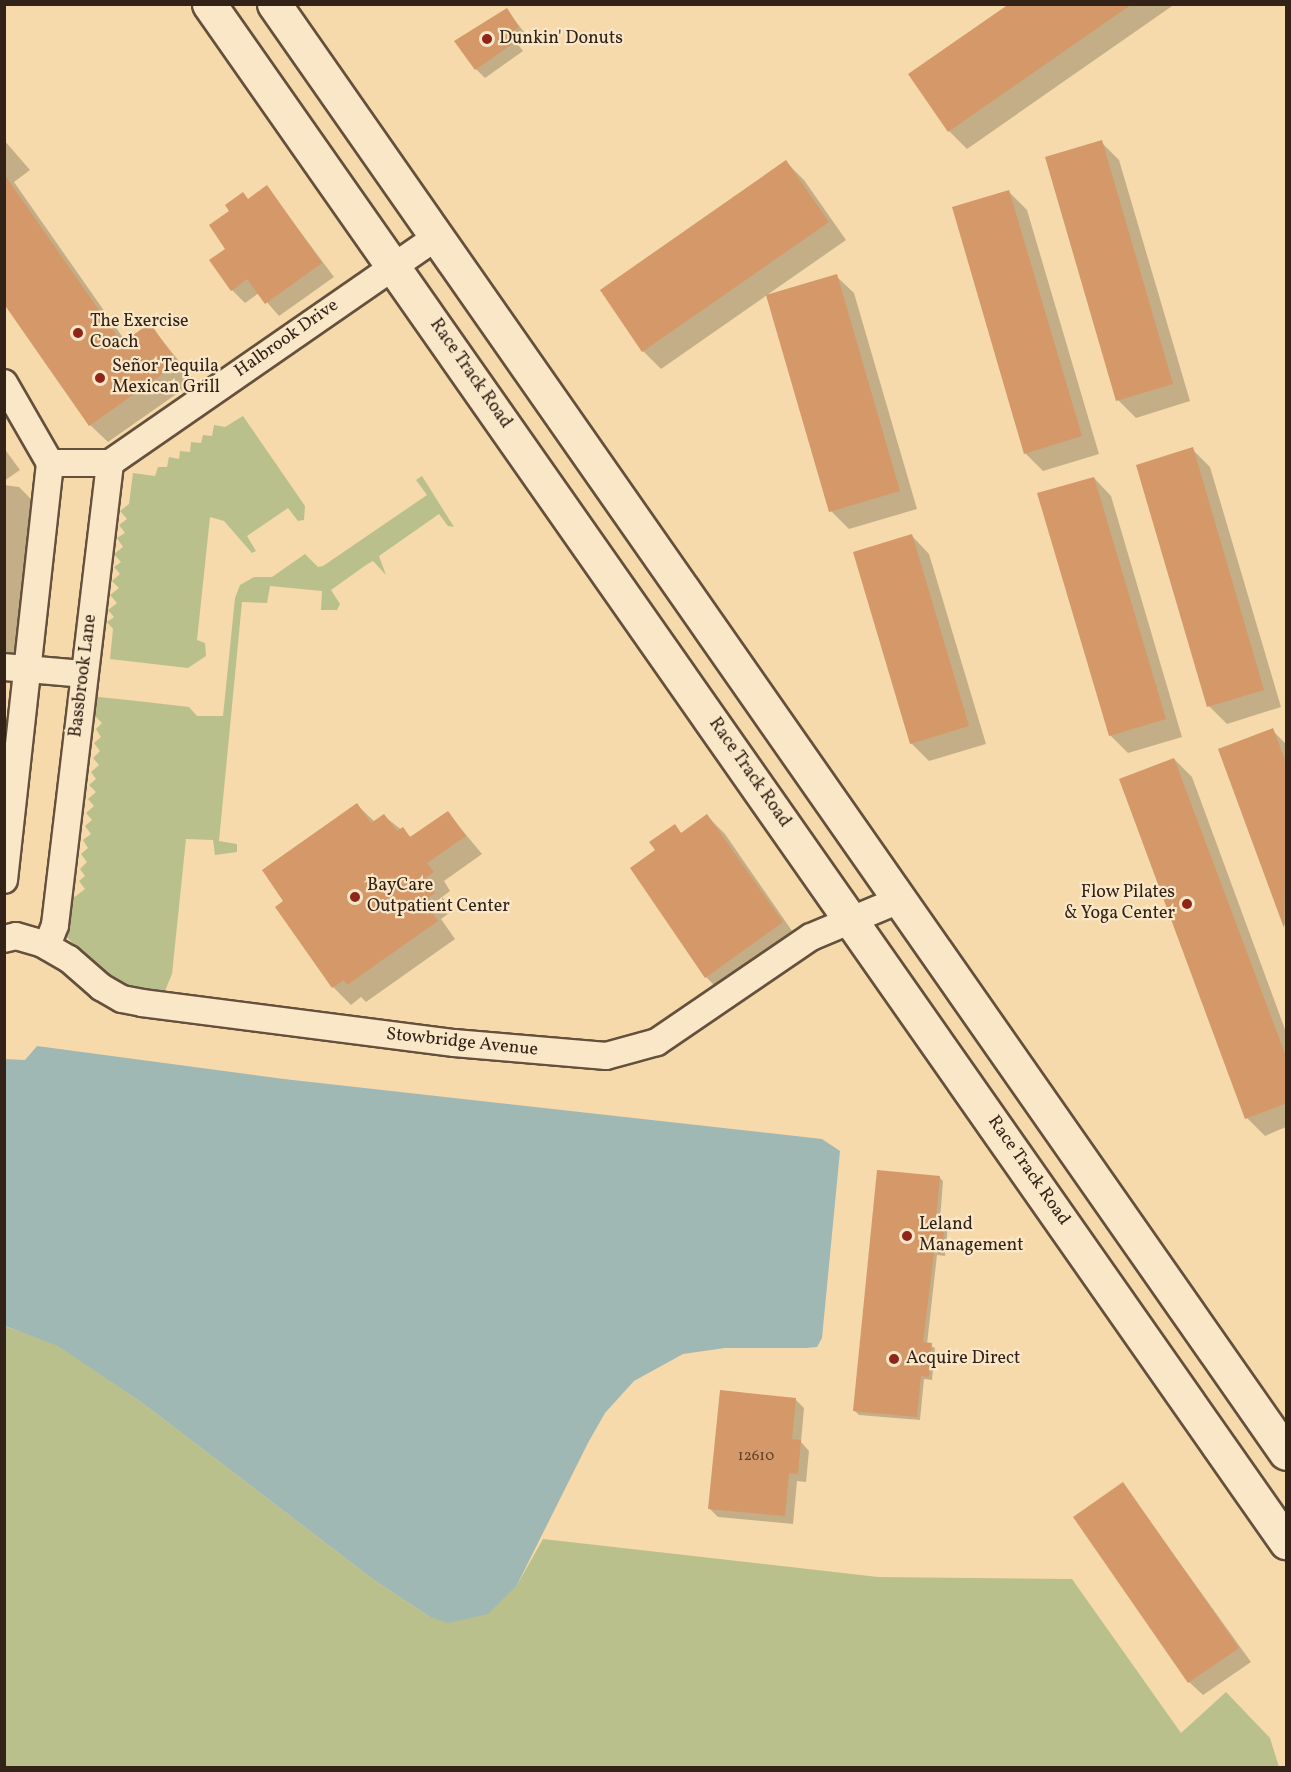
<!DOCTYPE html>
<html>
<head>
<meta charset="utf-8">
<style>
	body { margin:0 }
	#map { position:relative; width:1291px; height:1772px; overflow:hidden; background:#f6daab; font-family:Vollkorn,serif }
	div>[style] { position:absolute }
	.green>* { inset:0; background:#bac08b }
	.water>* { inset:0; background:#a0b8b3 }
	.shadow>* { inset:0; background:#0003 }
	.building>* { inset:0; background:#d49869 }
	.roads { filter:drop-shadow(2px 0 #64503c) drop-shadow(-2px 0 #64503c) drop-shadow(0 2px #64503c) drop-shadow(0 -2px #64503c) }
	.minor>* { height:26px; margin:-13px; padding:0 13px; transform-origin:13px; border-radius:13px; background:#f9e7c8 }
	.secondary>* { height:33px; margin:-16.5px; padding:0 16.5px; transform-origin:16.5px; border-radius:16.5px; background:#f9e7c8 }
	.dots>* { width:16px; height:16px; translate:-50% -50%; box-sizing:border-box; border:3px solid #f9e7c8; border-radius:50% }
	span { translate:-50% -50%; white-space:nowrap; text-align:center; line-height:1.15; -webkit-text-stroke:4.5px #f9e7c8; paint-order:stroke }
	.number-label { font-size:15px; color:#5b402c }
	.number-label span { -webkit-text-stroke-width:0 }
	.poi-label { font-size:18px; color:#332217 }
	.left { translate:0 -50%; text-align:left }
	.right { translate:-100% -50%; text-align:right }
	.street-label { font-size:18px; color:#332217 }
	.frame { position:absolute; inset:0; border:6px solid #332217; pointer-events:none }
</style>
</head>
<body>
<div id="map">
	<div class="green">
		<i style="clip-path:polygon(243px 416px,305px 506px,304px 520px,298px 521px,288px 508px,247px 536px,256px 551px,252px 553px,224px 521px,210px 517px,197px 640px,205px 643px,206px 656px,188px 668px,110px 659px,113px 629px,107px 622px,114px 617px,108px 610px,117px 603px,110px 595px,119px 588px,112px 581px,120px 574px,114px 567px,121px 562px,114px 554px,123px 547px,117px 538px,125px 533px,119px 525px,127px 519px,120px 511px,129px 504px,133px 473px,155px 476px,158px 467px,167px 467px,169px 457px,179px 459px,180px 451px,190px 452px,191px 442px,201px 443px,203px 435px,212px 436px,214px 425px,225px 427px)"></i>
		<i style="clip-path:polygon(422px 476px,454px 527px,448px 526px,439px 514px,379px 556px,386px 575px,373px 561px,366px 565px,331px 590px,340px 604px,337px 610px,321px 610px,322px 591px,270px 586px,267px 603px,242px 602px,219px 841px,237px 844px,237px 852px,215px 855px,213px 840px,186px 839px,172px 974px,165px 991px,135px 988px,111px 978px,63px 934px,63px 906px,85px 889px,79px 881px,85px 876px,80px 869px,87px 862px,81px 854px,88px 848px,83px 840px,91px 834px,85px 826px,92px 820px,86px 813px,94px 806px,88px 799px,96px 792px,89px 785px,96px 779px,91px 772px,99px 765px,93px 758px,100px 751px,94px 743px,101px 737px,96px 729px,102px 723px,96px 717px,88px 722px,92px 701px,99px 697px,137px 701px,189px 707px,197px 716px,223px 716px,235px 598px,240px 585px,254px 577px,272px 577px,305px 554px,318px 567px,323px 566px,427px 495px,416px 480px)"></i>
		<i style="clip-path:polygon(4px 1326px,58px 1345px,141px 1402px,374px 1580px,430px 1617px,517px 1585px,543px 1539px,878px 1577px,1072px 1579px,1181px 1733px,1226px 1692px,1270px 1738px,1279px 1767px,5px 1767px)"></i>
	</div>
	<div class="water">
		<i style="clip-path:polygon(37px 1046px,284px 1079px,822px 1139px,840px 1151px,822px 1338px,817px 1347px,806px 1348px,725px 1348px,683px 1354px,634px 1381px,605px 1413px,589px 1441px,517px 1585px,488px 1614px,448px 1623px,430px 1617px,374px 1580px,141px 1402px,58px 1346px,5px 1326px,5px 1059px,25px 1060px)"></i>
	</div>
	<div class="shadow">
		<i style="clip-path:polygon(1012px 4px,1175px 4px,967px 149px,949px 131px,911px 75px)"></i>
		<i style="clip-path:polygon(507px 10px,527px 36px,517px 43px,523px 51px,485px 78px,476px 69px)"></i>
		<i style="clip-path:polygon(4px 140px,30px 170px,14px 182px,126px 342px,150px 325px,195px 381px,108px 442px,90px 425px,4px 301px)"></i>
		<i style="clip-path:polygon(1101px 142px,1119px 160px,1190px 401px,1136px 418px,1118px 400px)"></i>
		<i style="clip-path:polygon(786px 162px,804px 180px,846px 240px,661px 369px,643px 351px)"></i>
		<i style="clip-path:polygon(267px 187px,334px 277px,279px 316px,259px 293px,245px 303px,232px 290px,227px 249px,249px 200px)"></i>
		<i style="clip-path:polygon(1009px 192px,1027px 210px,1099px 454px,1043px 471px,1025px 453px)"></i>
		<i style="clip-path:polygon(836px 276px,854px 293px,917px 509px,849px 529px,831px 511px)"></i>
		<i style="clip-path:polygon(4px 448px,20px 470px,4px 481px)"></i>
		<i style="clip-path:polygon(1192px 449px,1210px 467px,1281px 707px,1227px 724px,1209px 706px)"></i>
		<i style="clip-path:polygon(1094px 478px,1111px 496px,1182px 737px,1128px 753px,1110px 735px)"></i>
		<i style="clip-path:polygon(4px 485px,19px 487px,45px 513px,30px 658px,4px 656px)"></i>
		<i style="clip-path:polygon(912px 536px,929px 554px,986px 744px,929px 761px,911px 743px)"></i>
		<i style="clip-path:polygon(4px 725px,11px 732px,4px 787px)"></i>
		<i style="clip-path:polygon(1272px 730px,1286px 744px,1286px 929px,1220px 750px)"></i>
		<i style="clip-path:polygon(1174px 759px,1192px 777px,1286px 1032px,1286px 1127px,1265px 1136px,1247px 1118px)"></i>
		<i style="clip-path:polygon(357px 805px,375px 822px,384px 816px,412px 838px,448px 813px,482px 854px,444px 881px,450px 891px,442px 897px,452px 911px,441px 919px,455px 939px,366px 1002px,361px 997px,351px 1005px,333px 987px,285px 901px)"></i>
		<i style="clip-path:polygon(707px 816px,725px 834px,799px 941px,724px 995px,706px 977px,632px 869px,658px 851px,675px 826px,682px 834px)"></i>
		<i style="clip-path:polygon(939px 1177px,943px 1181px,940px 1220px,948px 1225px,945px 1256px,937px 1255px,927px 1344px,935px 1348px,932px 1380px,924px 1379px,920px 1420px,859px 1415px,855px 1411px)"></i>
		<i style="clip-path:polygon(795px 1399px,804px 1408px,801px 1442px,809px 1451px,806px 1482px,797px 1481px,793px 1524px,718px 1517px,709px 1508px)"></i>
		<i style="clip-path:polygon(1123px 1484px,1251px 1662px,1203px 1695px,1189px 1682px,1075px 1517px)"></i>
	</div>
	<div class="building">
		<i style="clip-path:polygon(1009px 4px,1132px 4px,948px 132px,908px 74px)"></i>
		<i style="clip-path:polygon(507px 8px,519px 27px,509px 34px,515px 42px,475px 70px,454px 41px)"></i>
		<i style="clip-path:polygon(1102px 140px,1173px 384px,1116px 401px,1045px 157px)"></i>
		<i style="clip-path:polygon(786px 160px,829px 222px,642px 352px,600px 290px)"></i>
		<i style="clip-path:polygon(4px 174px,122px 343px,150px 323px,178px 363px,89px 426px,4px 304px)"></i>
		<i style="clip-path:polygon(267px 185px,322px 263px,265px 304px,247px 279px,231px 291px,209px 260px,225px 249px,209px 225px,229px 211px,225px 205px,243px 192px,248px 199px)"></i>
		<i style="clip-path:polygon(1009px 190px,1082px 436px,1024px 454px,952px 207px)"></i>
		<i style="clip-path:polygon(837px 274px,900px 491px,829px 512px,766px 295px)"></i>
		<i style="clip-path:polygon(1193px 447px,1264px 690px,1207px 707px,1136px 465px)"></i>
		<i style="clip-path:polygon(1094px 477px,1166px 719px,1109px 736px,1037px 493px)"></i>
		<i style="clip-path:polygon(912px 534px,969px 726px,910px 744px,853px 552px)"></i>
		<i style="clip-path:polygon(1273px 728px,1287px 765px,1284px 928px,1218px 749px)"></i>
		<i style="clip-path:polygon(1174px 758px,1287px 1059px,1287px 1103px,1245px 1119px,1119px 779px)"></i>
		<i style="clip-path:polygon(357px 803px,371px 823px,384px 814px,397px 831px,403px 827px,410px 837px,448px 811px,466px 836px,427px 863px,434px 872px,425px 878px,435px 893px,424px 901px,438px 921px,347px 985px,344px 980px,332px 988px,275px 907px,283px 901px,262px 870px)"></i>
		<i style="clip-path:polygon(707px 814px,783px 922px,705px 978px,630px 868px,655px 850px,649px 842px,675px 824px,681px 833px)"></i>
		<i style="clip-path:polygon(877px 1170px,940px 1176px,936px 1218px,945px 1219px,942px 1253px,934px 1252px,923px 1342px,932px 1343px,929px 1377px,921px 1376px,917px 1417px,853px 1411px)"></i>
		<i style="clip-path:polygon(720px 1390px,796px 1398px,792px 1439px,801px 1440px,798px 1474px,789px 1473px,785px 1516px,708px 1509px)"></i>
		<i style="clip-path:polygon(1123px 1482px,1239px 1648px,1188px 1683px,1073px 1517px)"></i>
	</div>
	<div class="roads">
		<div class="minor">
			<i style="left:4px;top:383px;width:92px;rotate:60.1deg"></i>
			<i style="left:50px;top:463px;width:60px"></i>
			<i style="left:110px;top:463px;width:397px;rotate:-34.7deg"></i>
			<i style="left:4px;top:667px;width:80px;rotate:5deg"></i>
			<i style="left:4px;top:880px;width:420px;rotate:-83.7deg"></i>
			<i style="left:4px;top:939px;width:12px;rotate:-14deg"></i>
			<i style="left:16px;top:936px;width:26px;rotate:16deg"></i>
			<i style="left:41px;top:943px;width:32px;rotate:30deg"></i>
			<i style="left:69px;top:959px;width:43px;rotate:41.2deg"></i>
			<i style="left:101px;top:987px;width:24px;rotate:30deg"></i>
			<i style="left:122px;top:999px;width:20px;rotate:11deg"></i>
			<i style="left:142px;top:1003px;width:315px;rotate:7.3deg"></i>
			<i style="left:454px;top:1043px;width:153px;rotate:4.9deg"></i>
			<i style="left:606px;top:1056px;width:53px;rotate:-15.4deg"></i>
			<i style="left:657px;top:1042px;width:186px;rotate:-34.3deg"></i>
			<i style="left:811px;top:937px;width:95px;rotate:-22.8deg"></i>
			<i style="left:47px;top:946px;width:22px;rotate:-69deg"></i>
			<i style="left:55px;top:925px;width:465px;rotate:-83.2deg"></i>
		</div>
		<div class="secondary">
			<i style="left:209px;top:4px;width:1878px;rotate:55deg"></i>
			<i style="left:274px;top:4px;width:1767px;rotate:55.07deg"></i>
		</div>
	</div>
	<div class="dots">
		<i style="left:487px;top:39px;background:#8f2418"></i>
		<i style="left:78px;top:333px;background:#8f2418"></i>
		<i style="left:100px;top:378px;background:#8f2418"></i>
		<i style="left:355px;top:897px;background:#8f2418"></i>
		<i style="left:1187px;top:904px;background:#8f2418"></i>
		<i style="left:907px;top:1236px;background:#8f2418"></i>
		<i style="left:894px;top:1359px;background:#8f2418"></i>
	</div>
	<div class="number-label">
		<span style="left:756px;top:1457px">12610</span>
	</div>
	<div class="poi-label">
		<span class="left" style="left:499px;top:39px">Dunkin' Donuts</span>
		<span class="left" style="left:90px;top:333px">The Exercise<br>Coach</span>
		<span class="left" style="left:112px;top:378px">Señor Tequila<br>Mexican Grill</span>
		<span class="left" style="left:367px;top:897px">BayCare<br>Outpatient Center</span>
		<span class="right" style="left:1175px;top:904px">Flow Pilates<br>&amp; Yoga Center</span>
		<span class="left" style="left:919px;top:1236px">Leland<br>Management</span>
		<span class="left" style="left:906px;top:1359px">Acquire Direct</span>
	</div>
	<div class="street-label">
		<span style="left:287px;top:339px;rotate:-35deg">Halbrook Drive</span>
		<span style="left:470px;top:374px;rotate:55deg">Race Track Road</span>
		<span style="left:84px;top:676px;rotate:-83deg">Bassbrook Lane</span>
		<span style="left:749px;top:773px;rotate:55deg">Race Track Road</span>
		<span style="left:462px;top:1043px;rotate:6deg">Stowbridge Avenue</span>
		<span style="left:1028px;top:1171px;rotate:55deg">Race Track Road</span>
	</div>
	<div class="frame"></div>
</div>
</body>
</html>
